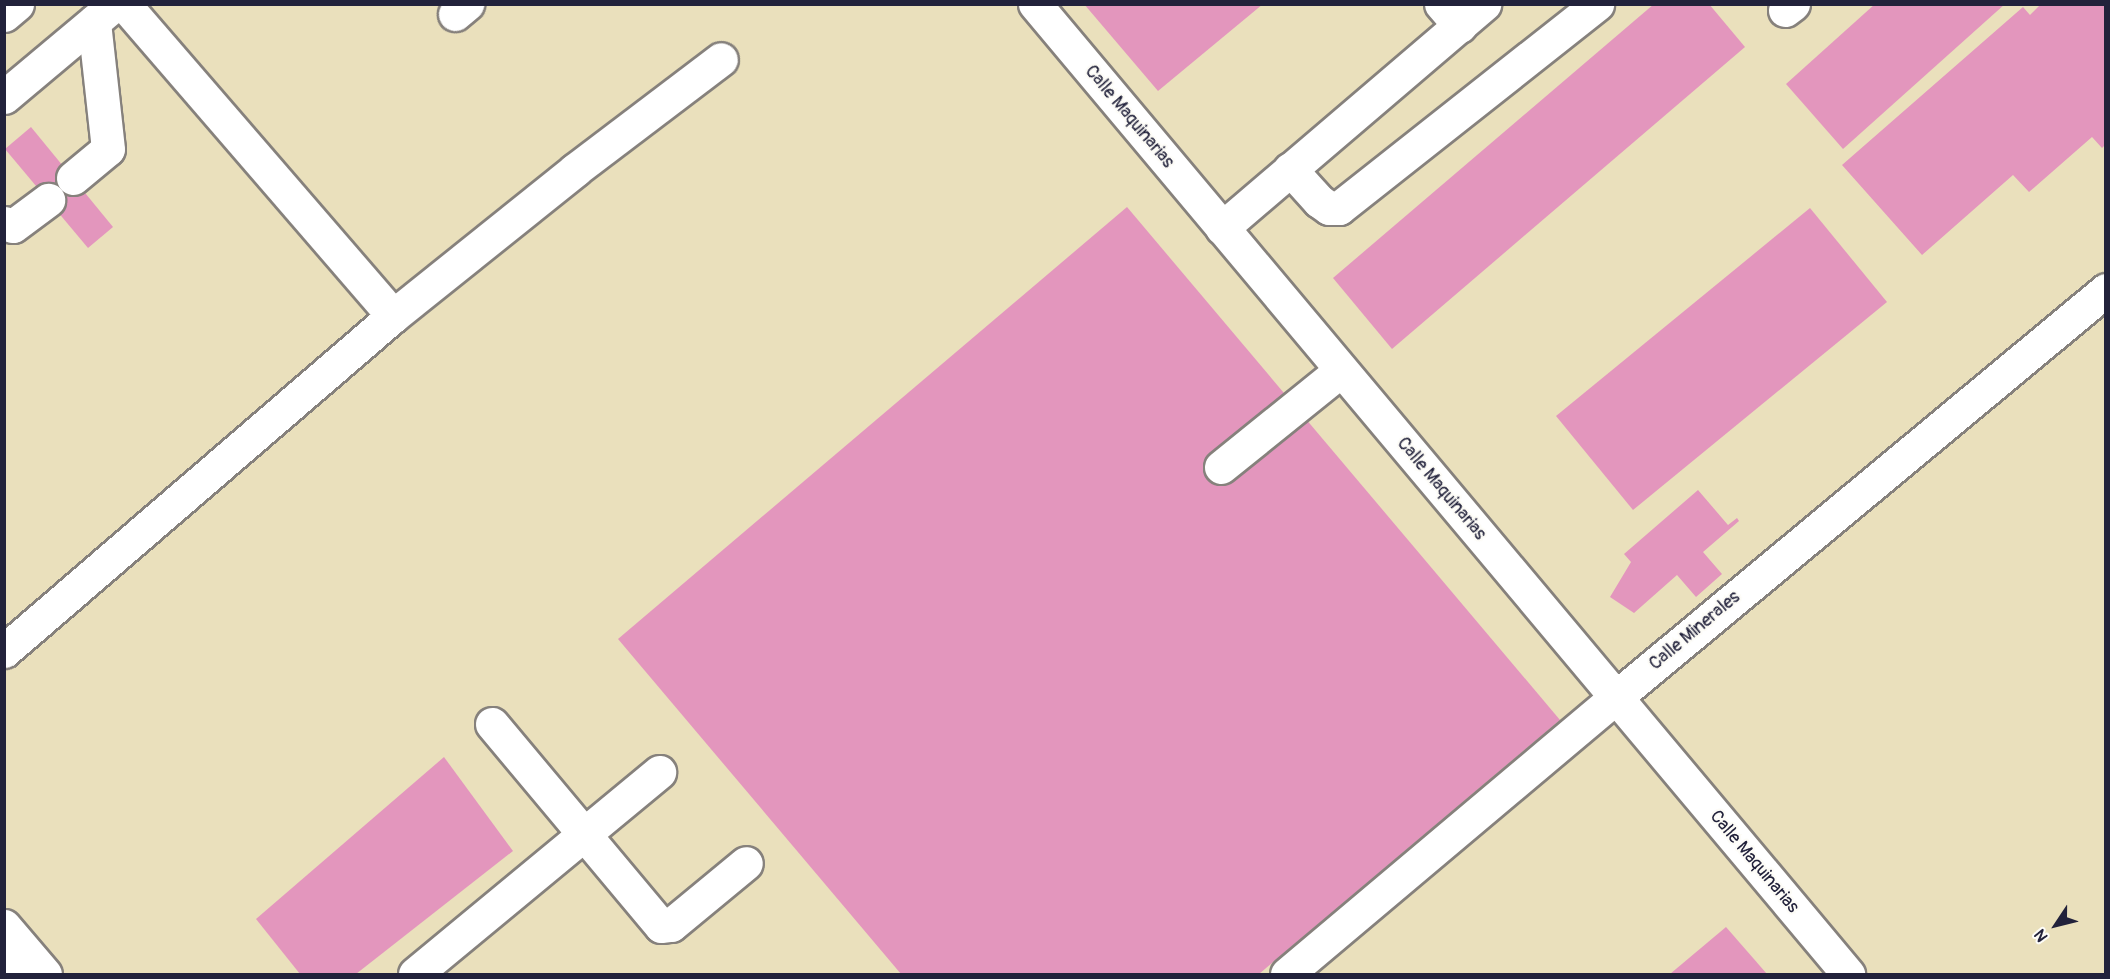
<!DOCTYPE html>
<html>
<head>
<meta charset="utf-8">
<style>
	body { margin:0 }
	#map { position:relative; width:2110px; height:979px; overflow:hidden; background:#eae0bc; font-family:Pangolin,sans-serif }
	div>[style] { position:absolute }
	.building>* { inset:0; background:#e396bd }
	.roads { filter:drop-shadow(2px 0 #86817c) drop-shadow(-2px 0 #86817c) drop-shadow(0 2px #86817c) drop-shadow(0 -2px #86817c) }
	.minor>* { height:33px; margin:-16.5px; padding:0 16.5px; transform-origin:16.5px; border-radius:16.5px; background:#fff }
	.major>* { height:33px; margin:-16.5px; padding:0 16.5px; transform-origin:16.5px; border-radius:16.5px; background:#fff }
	span { translate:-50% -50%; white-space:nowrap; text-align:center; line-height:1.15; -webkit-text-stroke:4.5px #fdfcf7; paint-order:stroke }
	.street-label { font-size:18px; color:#22223b }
	.frame { position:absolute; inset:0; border:6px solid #22223b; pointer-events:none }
	.north { position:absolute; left:2026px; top:895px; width:60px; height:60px; -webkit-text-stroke:4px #fdfcf7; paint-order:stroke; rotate:235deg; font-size:16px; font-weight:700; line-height:24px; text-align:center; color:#22223b }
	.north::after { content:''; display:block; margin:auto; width:21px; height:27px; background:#22223b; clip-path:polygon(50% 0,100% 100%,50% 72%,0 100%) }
</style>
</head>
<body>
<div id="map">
	<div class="building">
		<i style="clip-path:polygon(1084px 4px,1263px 4px,1158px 91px)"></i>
		<i style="clip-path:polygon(1654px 4px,1709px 4px,1745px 47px,1392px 349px,1333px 278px)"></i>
		<i style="clip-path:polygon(1875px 4px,2005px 4px,1843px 149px,1786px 84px)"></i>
		<i style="clip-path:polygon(2041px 4px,2106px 4px,2106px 144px,2102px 148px,2092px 137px,2029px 192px,2013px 175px,1922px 255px,1842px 165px,2023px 7px,2030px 15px)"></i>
		<i style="clip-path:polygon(31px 127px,113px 227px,88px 248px,5px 149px)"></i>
		<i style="clip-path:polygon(1127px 207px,1560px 720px,1259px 974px,901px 974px,618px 639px)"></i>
		<i style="clip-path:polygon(1810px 208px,1887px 302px,1633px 510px,1556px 416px)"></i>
		<i style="clip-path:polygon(1698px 490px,1728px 525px,1737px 518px,1739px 521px,1703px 552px,1722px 574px,1696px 597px,1677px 575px,1634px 613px,1610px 597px,1631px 562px,1624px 554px)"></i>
		<i style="clip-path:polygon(444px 757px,513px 851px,356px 974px,300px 974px,256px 919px)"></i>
		<i style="clip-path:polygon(1726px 927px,1767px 974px,1670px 974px)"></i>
	</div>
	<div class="roads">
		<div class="minor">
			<i style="left:124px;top:4px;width:412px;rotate:49.2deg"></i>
			<i style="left:1035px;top:4px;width:1266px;rotate:50.03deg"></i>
			<i style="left:1441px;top:4px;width:29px;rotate:49deg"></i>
			<i style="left:1785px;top:10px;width:10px;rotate:-37deg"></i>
			<i style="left:455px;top:14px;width:16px;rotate:-40deg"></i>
			<i style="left:1290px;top:169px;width:43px;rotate:47.8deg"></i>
			<i style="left:1319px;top:201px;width:12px;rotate:35deg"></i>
			<i style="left:1329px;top:208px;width:10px"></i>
			<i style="left:1339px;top:208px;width:329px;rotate:-38.3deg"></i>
			<i style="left:73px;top:178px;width:45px;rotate:-39.6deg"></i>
			<i style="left:108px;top:149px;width:128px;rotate:-96.3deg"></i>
			<i style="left:4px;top:223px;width:9px;rotate:18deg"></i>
			<i style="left:13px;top:226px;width:44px;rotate:-36.6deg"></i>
			<i style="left:1222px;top:228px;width:345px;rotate:-40.5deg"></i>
			<i style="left:1221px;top:467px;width:154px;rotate:-38.9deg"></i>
			<i style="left:4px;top:651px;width:513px;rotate:-40.73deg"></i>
			<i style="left:393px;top:316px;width:233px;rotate:-38.7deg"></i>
			<i style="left:575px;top:170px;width:183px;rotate:-37.2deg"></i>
			<i style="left:492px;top:724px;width:263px;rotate:50.1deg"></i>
			<i style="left:661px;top:926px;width:10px;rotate:-6deg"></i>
			<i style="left:671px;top:925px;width:97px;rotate:-39.6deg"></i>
			<i style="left:4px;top:926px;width:63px;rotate:49.5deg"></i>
			<i style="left:4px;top:949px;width:26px;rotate:74deg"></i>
			<i style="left:415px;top:974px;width:317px;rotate:-39.6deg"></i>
			<i style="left:1287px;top:974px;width:430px;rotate:-40.1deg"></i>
			<i style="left:1616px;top:697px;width:637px;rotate:-39.71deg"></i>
		</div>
		<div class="major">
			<i style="left:4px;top:15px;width:17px;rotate:-40deg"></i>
			<i style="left:4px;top:97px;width:145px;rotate:-40deg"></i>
		</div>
	</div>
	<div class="street-label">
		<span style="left:1129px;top:117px;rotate:50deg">Calle Maquinarias</span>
		<span style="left:1441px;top:489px;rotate:50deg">Calle Maquinarias</span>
		<span style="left:1695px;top:631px;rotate:-40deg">Calle Minerales</span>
		<span style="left:1754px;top:862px;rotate:50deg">Calle Maquinarias</span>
	</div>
	<div class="frame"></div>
	<div class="north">N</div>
</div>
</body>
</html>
